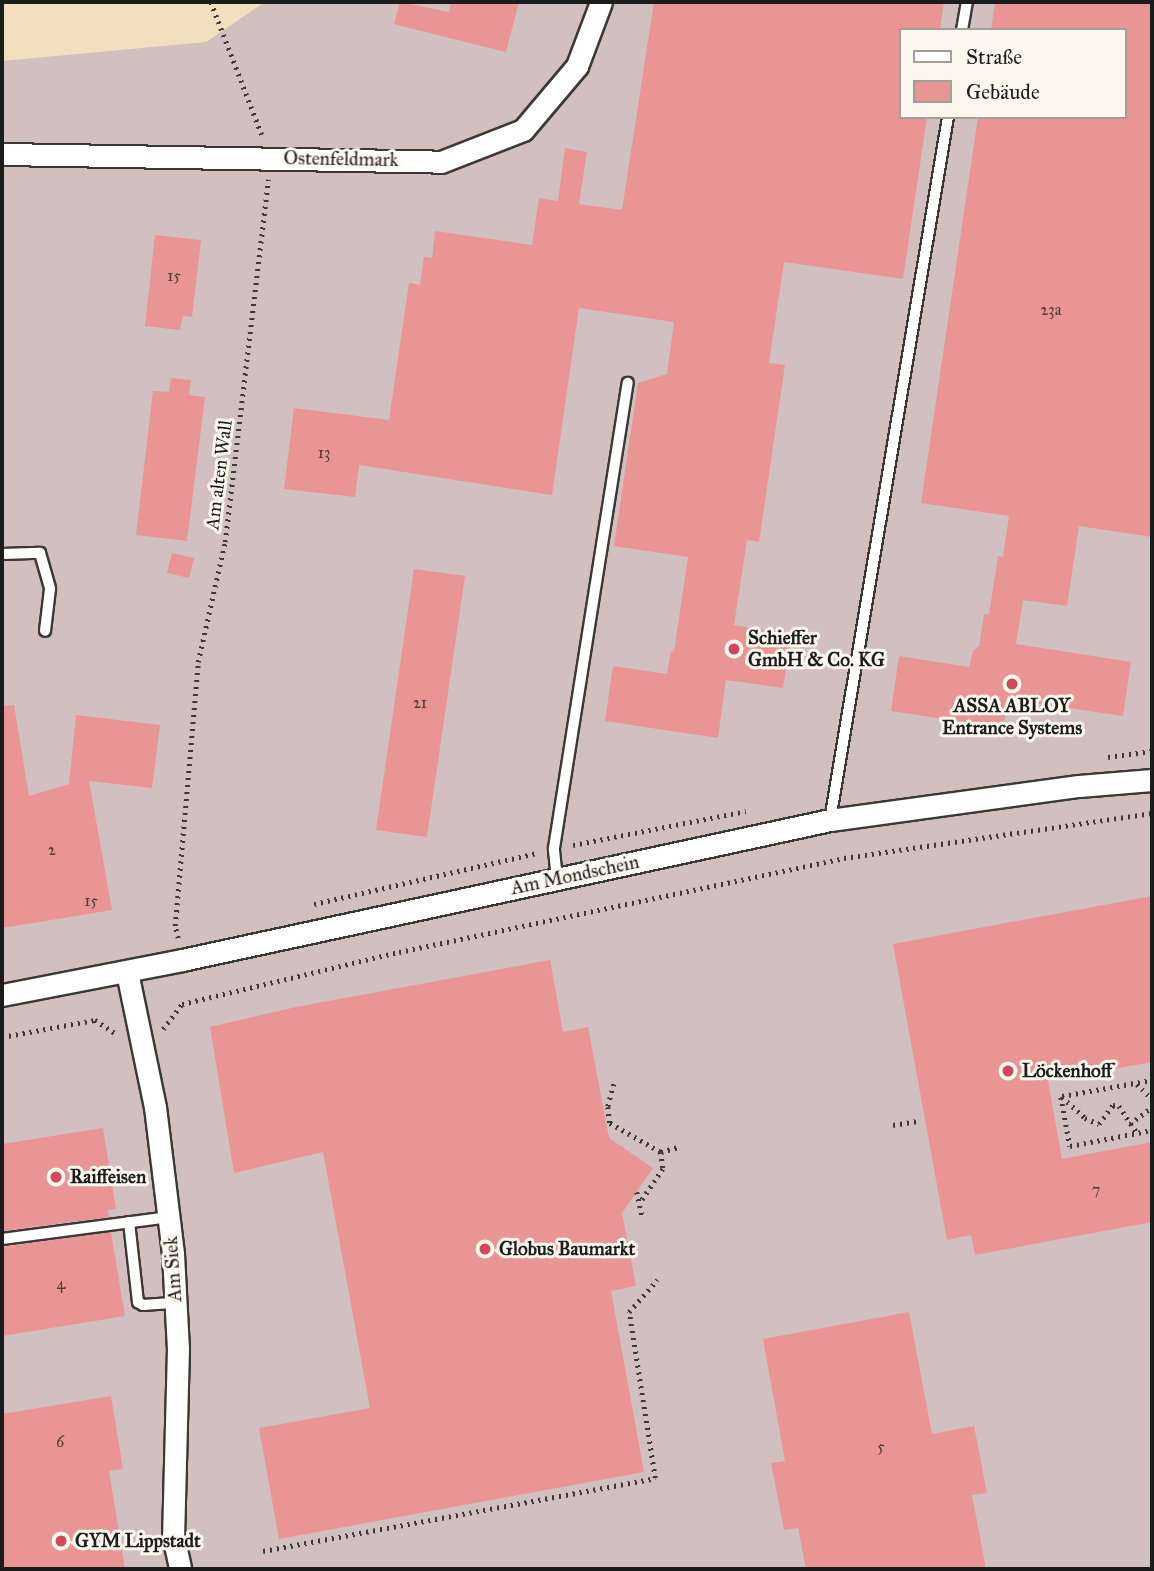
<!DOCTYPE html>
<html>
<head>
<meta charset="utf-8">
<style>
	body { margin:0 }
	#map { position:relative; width:1154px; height:1571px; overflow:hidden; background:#f2dfc0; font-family:"IM FELL Great Primer",serif }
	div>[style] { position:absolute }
	.industrial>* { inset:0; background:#d2bfc0 }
	.building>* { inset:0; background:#e99595 }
	.path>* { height:4.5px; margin-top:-2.25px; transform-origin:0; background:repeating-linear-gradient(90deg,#3c3935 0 2px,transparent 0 7px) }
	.roads { filter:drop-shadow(2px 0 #3c3935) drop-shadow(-2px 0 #3c3935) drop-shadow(0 2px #3c3935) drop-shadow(0 -2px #3c3935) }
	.service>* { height:10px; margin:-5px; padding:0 5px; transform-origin:5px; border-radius:5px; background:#fff }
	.minor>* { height:21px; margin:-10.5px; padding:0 10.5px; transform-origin:10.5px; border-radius:10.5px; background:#fff }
	.dots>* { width:19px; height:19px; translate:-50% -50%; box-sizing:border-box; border:4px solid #fbf7ec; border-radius:50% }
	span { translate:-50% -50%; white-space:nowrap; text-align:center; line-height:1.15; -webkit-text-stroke:6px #fbf7ec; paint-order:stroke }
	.number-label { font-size:16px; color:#4f3a3a }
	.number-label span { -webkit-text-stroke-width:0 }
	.street-label { font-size:19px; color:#1c1c1c }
	.poi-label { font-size:19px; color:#1c1c1c; font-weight:700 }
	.left { translate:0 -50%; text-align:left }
	.frame { position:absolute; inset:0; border:4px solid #1c1c1c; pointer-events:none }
	.legend { position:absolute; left:899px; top:28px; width:228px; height:91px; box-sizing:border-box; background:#fbf7ec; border:2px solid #a29f99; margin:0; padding:9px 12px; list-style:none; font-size:21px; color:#1c1c1c }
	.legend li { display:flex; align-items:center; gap:14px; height:35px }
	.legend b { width:35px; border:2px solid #a29f99 }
</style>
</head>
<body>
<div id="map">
	<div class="industrial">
		<i style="clip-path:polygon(evenodd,265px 2px,1152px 2px,1152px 1569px,2px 1569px,2px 61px,206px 42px,265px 2px,900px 30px,1124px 30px,1124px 117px,900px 117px,900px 30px)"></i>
	</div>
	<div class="building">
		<i style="clip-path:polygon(400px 2px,449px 12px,451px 2px,519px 2px,506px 52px,394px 24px)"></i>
		<i style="clip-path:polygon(654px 2px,944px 2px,940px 30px,900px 30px,900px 117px,927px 117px,903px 279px,784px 262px,769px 363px,785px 365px,759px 542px,747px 540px,734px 625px,792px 634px,783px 688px,726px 680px,718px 738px,605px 721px,613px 666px,667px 674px,671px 651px,674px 652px,688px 557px,614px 546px,638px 383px,667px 374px,674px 322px,579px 308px,552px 495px,359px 465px,355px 497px,284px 489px,294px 408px,389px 420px,409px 283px,420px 285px,424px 257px,432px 258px,435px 231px,532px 245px,539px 198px,558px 201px,565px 148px,587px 152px,579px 204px,622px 210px)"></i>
		<i style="clip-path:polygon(995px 2px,1152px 2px,1152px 537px,1079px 526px,1067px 606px,1023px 600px,1016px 644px,1131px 662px,1123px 716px,1008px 699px,1003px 728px,891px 711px,899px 656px,969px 667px,973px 651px,979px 646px,984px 614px,989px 615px,998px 556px,1003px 557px,1009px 516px,921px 503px,978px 117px,1124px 117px,1124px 30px,991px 30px)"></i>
		<i style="clip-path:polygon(155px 235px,201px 240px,192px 317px,183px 316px,180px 330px,145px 326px)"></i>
		<i style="clip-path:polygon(171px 378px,191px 380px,189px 395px,205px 397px,187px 541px,136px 535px,153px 391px,169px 392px)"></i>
		<i style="clip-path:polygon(172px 553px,194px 558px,189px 578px,167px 573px)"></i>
		<i style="clip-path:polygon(414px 569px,465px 576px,427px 837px,376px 830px)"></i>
		<i style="clip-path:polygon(14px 705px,29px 796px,69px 784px,76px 715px,160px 725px,152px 788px,89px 781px,112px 910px,2px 928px,2px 706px)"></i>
		<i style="clip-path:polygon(1152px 896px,1152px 1062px,1048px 1081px,1062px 1159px,1152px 1142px,1152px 1222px,975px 1255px,971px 1235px,947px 1240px,893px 944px)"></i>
		<i style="clip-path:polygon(550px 960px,563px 1032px,588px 1027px,609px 1138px,653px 1168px,622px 1213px,636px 1286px,611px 1291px,644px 1472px,279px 1539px,259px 1428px,370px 1408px,323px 1152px,234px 1173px,210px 1027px,296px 1007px)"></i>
		<i style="clip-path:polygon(103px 1128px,116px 1209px,108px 1210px,109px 1217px,2px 1231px,2px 1144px)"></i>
		<i style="clip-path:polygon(111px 1232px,125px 1316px,2px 1336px,2px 1247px)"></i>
		<i style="clip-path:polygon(909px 1312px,932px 1434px,974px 1426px,987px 1493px,972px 1495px,986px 1569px,806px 1569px,798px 1528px,784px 1530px,771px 1463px,785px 1461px,763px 1339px)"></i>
		<i style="clip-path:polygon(111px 1396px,123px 1469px,109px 1471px,125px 1569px,2px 1569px,2px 1414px)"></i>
	</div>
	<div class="path">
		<i style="left:211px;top:2px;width:142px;rotate:69deg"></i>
		<i style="left:1108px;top:757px;width:44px;rotate:-7.8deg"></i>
		<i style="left:573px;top:845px;width:176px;rotate:-11.1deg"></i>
		<i style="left:314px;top:904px;width:229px;rotate:-12.9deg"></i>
		<i style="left:178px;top:938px;width:12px;rotate:-104deg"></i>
		<i style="left:175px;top:926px;width:265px;rotate:-85deg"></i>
		<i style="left:198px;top:662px;width:123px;rotate:-77.3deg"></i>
		<i style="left:225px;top:542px;width:365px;rotate:-83.2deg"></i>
		<i style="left:163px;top:1029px;width:31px;rotate:-53deg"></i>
		<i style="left:182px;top:1004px;width:223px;rotate:-13.5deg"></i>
		<i style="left:399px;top:952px;width:455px;rotate:-11.9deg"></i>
		<i style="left:844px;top:858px;width:311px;rotate:-8.3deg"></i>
		<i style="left:2px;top:1037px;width:95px;rotate:-10.4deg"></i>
		<i style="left:95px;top:1020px;width:24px;rotate:33deg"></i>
		<i style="left:614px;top:1084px;width:24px;rotate:105deg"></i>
		<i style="left:608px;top:1107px;width:16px;rotate:83deg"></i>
		<i style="left:610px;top:1123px;width:59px;rotate:29.6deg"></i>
		<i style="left:661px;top:1152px;width:17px;rotate:83deg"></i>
		<i style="left:663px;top:1169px;width:40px;rotate:124deg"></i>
		<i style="left:1137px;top:1084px;width:21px;rotate:45deg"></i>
		<i style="left:1062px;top:1096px;width:91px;rotate:-10.1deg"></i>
		<i style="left:1061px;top:1097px;width:50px;rotate:79.6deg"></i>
		<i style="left:1070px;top:1146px;width:84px;rotate:-11deg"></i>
		<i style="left:1062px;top:1097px;width:31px;rotate:42deg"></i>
		<i style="left:1085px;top:1118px;width:15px;rotate:23deg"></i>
		<i style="left:1099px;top:1124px;width:24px;rotate:-54deg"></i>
		<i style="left:1113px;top:1105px;width:6px;rotate:9deg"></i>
		<i style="left:1119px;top:1106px;width:32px;rotate:56deg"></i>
		<i style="left:1130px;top:1124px;width:28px;rotate:-38deg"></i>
		<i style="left:893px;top:1125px;width:25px;rotate:-9deg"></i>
		<i style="left:661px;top:1152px;width:19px;rotate:-16deg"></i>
		<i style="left:637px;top:1192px;width:24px;rotate:78deg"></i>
		<i style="left:263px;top:1551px;width:399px;rotate:-10.5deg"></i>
		<i style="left:655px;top:1478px;width:168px;rotate:-98.9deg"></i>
		<i style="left:629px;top:1312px;width:43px;rotate:-48.8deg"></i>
	</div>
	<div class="roads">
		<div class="service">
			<i style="left:962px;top:30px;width:28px;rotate:-80deg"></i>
			<i style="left:2px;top:554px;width:38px;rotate:-2deg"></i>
			<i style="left:40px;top:553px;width:37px;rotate:74deg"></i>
			<i style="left:50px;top:589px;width:42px;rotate:96.8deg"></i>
			<i style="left:830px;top:820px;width:713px;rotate:-80.47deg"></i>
			<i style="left:557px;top:879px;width:31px;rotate:-96deg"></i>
			<i style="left:554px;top:848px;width:471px;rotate:-81deg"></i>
			<i style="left:129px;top:1222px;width:81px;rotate:83.6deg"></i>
			<i style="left:138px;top:1302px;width:6px;rotate:31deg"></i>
			<i style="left:143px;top:1305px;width:32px;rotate:-4deg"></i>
			<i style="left:2px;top:1239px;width:167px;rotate:-7.5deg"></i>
		</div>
		<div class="minor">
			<i style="left:2px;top:154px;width:439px;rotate:1deg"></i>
			<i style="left:441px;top:162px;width:88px;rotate:-21.3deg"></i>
			<i style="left:523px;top:130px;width:84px;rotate:-49.8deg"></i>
			<i style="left:577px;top:66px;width:68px;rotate:-69.4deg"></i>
			<i style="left:127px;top:972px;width:138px;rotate:78.3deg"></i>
			<i style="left:155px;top:1107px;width:148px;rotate:83deg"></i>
			<i style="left:173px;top:1254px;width:94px;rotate:87deg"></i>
			<i style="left:178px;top:1348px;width:187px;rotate:91.5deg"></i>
			<i style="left:173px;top:1535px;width:35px;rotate:78deg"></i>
			<i style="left:2px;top:995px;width:183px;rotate:-11deg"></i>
			<i style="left:182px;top:960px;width:663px;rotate:-12.19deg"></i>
			<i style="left:830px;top:820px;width:251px;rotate:-7.8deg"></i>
			<i style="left:1079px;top:786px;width:73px;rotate:-4.7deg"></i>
		</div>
	</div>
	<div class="dots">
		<i style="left:734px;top:649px;background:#d1495b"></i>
		<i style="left:1012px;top:684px;background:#d1495b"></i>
		<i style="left:1008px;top:1071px;background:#d1495b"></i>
		<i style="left:56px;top:1177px;background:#d1495b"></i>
		<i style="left:485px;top:1249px;background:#d1495b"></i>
		<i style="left:61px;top:1541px;background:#d1495b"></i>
	</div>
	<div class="number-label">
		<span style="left:174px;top:276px">15</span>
		<span style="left:1051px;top:310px">23a</span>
		<span style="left:324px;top:453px">13</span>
		<span style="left:420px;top:703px">21</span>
		<span style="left:52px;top:850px">2</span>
		<span style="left:91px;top:901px">15</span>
		<span style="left:1096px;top:1190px">7</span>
		<span style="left:61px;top:1284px">4</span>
		<span style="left:60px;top:1442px">6</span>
		<span style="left:881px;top:1447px">5</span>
	</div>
	<div class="street-label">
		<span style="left:341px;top:159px;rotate:1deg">Ostenfeldmark</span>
		<span style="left:219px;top:475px;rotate:-83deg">Am alten Wall</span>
		<span style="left:575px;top:875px;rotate:-12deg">Am Mondschein</span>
		<span style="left:173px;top:1269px;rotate:-94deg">Am Siek</span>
	</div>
	<div class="poi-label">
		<span class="left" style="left:748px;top:649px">Schieffer<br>GmbH &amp; Co. KG</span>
		<span style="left:1012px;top:717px">ASSA ABLOY<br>Entrance Systems</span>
		<span class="left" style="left:1022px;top:1071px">Löckenhoff</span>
		<span class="left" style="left:70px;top:1177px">Raiffeisen</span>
		<span class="left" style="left:499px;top:1249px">Globus Baumarkt</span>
		<span class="left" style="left:75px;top:1541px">GYM Lippstadt</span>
	</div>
	<div class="frame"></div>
	<ul class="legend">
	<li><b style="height:9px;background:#fff"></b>Straße</li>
	<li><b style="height:19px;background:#e99595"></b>Gebäude</li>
	</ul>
</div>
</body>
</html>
